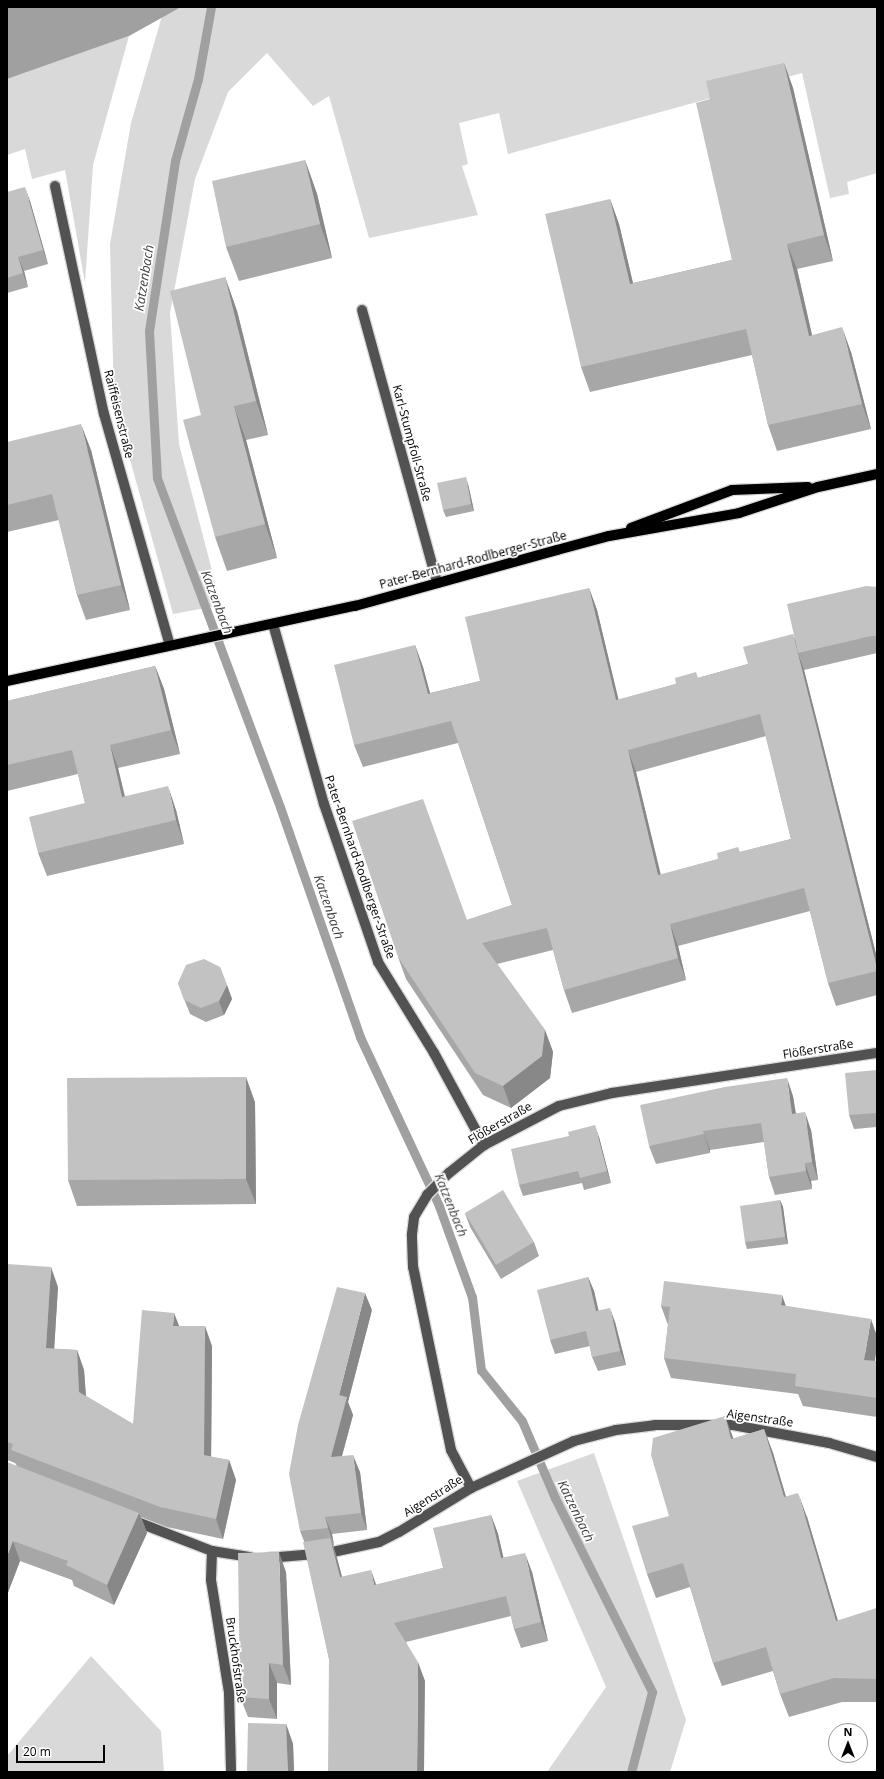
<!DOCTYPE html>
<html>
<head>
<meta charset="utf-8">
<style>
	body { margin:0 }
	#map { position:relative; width:884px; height:1779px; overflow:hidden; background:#fff; font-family:"Open Sans",sans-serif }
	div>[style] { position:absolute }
	.green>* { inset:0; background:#d9d9d9 }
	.water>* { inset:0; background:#a0a0a0 }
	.stream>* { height:9px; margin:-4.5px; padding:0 4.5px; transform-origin:4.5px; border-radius:4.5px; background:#a0a0a0 }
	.roads { filter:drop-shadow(1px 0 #dbdbdb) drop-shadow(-1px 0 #dbdbdb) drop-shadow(0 1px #dbdbdb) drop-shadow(0 -1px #dbdbdb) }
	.minor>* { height:10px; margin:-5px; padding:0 5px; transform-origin:5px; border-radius:5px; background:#525252 }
	.major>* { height:10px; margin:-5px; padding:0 5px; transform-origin:5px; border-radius:5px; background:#000 }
	.wall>* { inset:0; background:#a7a7a7 }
	.shaded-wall>* { inset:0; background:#888 }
	.building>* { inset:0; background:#c2c2c2 }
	span { translate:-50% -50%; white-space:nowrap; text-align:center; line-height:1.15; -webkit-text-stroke:3.5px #fff; paint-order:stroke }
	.street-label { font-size:12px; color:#000 }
	.water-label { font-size:13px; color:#414141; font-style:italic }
	.frame { position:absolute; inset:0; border:8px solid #000; pointer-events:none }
	.north { position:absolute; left:828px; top:1723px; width:40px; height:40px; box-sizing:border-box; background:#fff; border:1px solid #999; border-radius:50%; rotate:0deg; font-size:11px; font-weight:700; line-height:16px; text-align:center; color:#000 }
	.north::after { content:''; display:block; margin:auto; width:14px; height:18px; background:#000; clip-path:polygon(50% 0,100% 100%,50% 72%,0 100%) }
	.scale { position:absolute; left:16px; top:1745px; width:89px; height:18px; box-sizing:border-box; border:2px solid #000; border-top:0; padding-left:5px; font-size:12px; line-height:14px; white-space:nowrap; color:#000; -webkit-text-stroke:3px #fff; paint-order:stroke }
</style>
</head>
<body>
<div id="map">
	<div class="green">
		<i style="clip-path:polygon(181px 7px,877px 7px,877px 173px,847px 182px,849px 194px,830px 198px,802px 73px,508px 154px,499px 113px,459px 123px,468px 164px,462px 166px,478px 215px,369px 238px,329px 96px,313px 106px,267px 53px,228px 92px,195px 179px,170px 313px,179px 444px,221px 605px,173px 614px,114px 402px,110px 244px,131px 123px,162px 16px)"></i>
		<i style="clip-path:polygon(129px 36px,93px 165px,85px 283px,65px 170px,32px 179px,25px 149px,7px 155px,7px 79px)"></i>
		<i style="clip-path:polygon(594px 1453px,686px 1720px,670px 1772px,547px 1772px,606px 1687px,517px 1481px)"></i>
		<i style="clip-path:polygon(91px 1656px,161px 1731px,164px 1772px,7px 1772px,7px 1756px)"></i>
	</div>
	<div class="water">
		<i style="clip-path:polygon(7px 7px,181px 7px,129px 36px,7px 79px)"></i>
	</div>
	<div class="stream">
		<i style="left:211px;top:7px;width:73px;rotate:100.2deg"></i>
		<i style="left:198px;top:79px;width:85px;rotate:105.7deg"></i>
		<i style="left:175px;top:161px;width:172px;rotate:98.7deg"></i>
		<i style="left:149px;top:331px;width:147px;rotate:86.9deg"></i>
		<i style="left:157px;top:478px;width:351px;rotate:69.5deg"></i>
		<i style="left:280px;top:807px;width:244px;rotate:70.8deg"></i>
		<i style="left:360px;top:1037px;width:187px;rotate:64.9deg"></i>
		<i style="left:439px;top:1206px;width:97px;rotate:70.1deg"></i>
		<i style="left:472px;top:1297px;width:74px;rotate:83deg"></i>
		<i style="left:481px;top:1370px;width:65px;rotate:51.2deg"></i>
		<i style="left:522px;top:1421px;width:84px;rotate:66.8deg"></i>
		<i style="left:555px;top:1498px;width:217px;rotate:63.4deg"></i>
		<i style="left:652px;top:1692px;width:83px;rotate:104.7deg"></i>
	</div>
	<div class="roads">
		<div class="minor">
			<i style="left:55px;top:186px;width:233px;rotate:77.9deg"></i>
			<i style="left:104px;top:414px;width:240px;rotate:74.1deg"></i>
			<i style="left:362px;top:310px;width:283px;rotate:74.6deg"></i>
			<i style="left:273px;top:624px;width:187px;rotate:74.2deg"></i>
			<i style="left:324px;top:804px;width:167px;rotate:71.1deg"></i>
			<i style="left:378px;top:962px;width:107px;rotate:58.4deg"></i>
			<i style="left:434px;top:1053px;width:105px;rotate:61.5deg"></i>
			<i style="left:471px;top:1488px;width:43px;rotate:-117.8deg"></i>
			<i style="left:451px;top:1450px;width:187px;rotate:-101.7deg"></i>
			<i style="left:413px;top:1267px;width:33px;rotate:-92deg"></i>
			<i style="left:412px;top:1234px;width:17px;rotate:-83deg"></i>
			<i style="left:414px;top:1217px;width:26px;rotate:-59deg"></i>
			<i style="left:427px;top:1195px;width:31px;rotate:-45deg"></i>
			<i style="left:449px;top:1173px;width:45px;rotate:-38.7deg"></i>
			<i style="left:484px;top:1145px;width:85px;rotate:-27.5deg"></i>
			<i style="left:559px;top:1106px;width:55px;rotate:-13.8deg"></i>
			<i style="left:612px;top:1093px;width:268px;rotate:-8.6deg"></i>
			<i style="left:132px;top:1520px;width:86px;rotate:21.2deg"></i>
			<i style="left:212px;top:1551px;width:39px;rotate:9deg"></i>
			<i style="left:212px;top:1551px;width:29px;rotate:92deg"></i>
			<i style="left:211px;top:1580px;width:114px;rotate:80.9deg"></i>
			<i style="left:229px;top:1693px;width:79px;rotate:88.5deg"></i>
			<i style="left:267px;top:1558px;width:61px;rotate:-4.7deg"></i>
			<i style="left:328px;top:1553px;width:52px;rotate:-12.2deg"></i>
			<i style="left:379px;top:1542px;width:22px;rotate:-27deg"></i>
			<i style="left:399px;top:1532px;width:84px;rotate:-31.4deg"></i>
			<i style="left:471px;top:1488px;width:113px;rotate:-24.5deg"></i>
			<i style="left:574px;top:1441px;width:43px;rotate:-14.7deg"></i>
			<i style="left:616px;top:1430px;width:39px;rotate:-7deg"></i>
			<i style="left:655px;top:1425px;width:78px"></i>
			<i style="left:733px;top:1425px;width:98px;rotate:10.6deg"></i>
			<i style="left:829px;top:1443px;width:50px;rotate:16.3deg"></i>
		</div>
		<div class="major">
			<i style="left:631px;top:528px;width:108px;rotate:-20.6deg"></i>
			<i style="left:732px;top:490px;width:76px;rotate:-2.3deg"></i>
			<i style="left:7px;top:681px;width:356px;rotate:-12.2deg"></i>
			<i style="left:355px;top:606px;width:210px;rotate:-15.5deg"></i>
			<i style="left:557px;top:550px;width:54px;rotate:-15.1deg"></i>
			<i style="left:609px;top:536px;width:132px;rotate:-10deg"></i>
			<i style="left:739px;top:513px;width:83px;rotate:-18.2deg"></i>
			<i style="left:818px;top:487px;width:60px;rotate:-12.4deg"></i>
		</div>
	</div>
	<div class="wall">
		<i style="clip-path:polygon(784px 63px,793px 88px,833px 261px,797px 269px,812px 335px,851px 352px,871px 429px,777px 451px,768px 425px,752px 355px,590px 392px,581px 367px,610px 199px,619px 224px,633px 283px,732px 260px,710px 99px)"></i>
		<i style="clip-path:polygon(305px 160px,317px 194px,332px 258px,239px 281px,226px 247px)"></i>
		<i style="clip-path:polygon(7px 192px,30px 201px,48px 264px,24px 271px,28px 287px,7px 293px)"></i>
		<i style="clip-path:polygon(225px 277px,237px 311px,268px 435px,246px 440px,277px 558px,227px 571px,215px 537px)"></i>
		<i style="clip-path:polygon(7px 442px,91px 450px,130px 610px,86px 620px,77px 595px,59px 520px,7px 532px)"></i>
		<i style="clip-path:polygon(468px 484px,474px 511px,446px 517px,443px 510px)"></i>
		<i style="clip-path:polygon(evenodd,877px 587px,877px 653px,804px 670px,877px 958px,877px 995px,836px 1006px,828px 983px,810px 911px,678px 946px,686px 980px,572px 1013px,564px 990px,553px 950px,497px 964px,545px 1030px,553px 1052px,550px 1078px,511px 1108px,483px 1095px,406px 979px,398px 957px,467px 920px,512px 905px,458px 743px,363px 767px,354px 745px,415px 645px,423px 667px,430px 693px,480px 681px,589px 588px,597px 610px,618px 700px,748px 664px,795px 640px,877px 587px,766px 736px,791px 839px,740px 852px,718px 859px,661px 875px,636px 772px,766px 736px)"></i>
		<i style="clip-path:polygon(155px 666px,164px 689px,180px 754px,118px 768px,125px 796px,176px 810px,184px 844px,47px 876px,38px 853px,85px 803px,78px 774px,7px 791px,7px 701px)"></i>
		<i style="clip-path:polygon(220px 967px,232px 999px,224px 1015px,206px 1022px,190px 1014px,178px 983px)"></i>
		<i style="clip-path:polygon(877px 1070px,877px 1127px,854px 1129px,849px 1115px)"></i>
		<i style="clip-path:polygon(793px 1096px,796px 1113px,811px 1130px,818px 1180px,811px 1181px,812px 1189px,775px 1195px,769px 1177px,764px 1142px,710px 1150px,710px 1153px,656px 1164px,649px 1146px)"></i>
		<i style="clip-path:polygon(255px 1102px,256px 1204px,77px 1206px,68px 1180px)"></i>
		<i style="clip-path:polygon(599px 1137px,611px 1183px,584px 1190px,582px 1183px,523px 1196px,519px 1185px)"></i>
		<i style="clip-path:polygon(780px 1200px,783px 1207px,788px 1244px,747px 1249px,745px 1242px)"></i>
		<i style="clip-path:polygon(465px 1213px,534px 1242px,539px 1256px,501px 1279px,470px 1227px)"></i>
		<i style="clip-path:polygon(7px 1264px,58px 1287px,54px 1349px,77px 1350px,84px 1370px,86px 1396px,133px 1424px,179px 1326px,212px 1346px,211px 1457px,229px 1460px,236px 1480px,223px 1539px,167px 1527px,141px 1517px,147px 1533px,114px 1605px,74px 1586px,72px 1580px,20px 1561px,7px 1595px,17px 1466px,15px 1463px,7px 1460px)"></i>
		<i style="clip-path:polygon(588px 1277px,594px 1291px,598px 1311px,615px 1322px,626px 1365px,598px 1371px,592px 1357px,590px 1346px,555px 1354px,550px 1340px)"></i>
		<i style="clip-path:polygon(661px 1306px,786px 1306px,875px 1361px,877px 1361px,877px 1417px,803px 1406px,798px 1394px,671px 1378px,664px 1358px,668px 1325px)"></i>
		<i style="clip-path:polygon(372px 1310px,348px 1402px,353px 1415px,342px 1456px,360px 1472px,367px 1530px,332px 1534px,334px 1545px,333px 1545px,337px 1558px,342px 1577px,376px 1585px,443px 1568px,491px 1515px,498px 1534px,503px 1558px,532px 1572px,548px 1641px,521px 1648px,514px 1629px,511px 1616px,406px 1642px,425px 1681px,329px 1659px,304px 1541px,300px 1531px)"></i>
		<i style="clip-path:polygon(725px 1416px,733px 1439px,764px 1429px,773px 1453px,786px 1497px,807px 1517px,838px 1621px,877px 1608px,877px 1702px,842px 1702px,789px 1717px,780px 1694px,773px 1671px,722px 1686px,713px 1663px,690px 1587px,656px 1598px,647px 1574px,669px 1516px)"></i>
		<i style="clip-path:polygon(286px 1572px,291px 1685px,277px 1683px,277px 1719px,248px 1717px,240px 1697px)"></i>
		<i style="clip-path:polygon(286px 1724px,293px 1744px,294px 1772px,248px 1772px,247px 1771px)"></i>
	</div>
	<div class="shaded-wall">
		<i style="clip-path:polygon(784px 63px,793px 88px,833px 261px,824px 235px)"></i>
		<i style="clip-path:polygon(305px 160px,317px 194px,332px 258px,320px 224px)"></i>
		<i style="clip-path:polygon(25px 187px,30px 201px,48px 264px,43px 250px)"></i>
		<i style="clip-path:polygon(610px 199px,619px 224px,639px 309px,630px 284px)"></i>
		<i style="clip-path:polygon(787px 244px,797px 269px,818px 362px,809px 336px)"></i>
		<i style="clip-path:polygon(18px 257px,24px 271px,28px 287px,23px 273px)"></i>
		<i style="clip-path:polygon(225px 277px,237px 311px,268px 435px,256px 401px)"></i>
		<i style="clip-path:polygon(842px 327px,851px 352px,871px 429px,862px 404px)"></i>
		<i style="clip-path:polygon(234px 406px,246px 440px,277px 558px,265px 524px)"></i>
		<i style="clip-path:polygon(81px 424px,91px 450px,130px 610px,121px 585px)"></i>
		<i style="clip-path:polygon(466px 477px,468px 484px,474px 511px,471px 504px)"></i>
		<i style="clip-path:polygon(589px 588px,597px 610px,624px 722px,616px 700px)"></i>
		<i style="clip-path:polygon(793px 634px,800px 652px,798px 653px,804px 670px,877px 958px,877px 968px)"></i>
		<i style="clip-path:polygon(415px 645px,423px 667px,436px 716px,428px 694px)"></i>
		<i style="clip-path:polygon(155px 666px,164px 689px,180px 754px,171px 730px)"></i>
		<i style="clip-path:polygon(110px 745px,118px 768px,130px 821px,122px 797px)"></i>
		<i style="clip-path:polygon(628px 750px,636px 772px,666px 898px,658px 875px)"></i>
		<i style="clip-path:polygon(168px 786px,176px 810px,184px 844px,176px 820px)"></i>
		<i style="clip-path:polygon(670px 924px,678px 946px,686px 980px,678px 958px)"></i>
		<i style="clip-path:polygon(227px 985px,232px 999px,224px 1015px,219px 1001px)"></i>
		<i style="clip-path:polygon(545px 1030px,553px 1052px,550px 1078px,511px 1108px,503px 1086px)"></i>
		<i style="clip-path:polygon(246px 1077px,255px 1102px,256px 1204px,246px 1179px)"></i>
		<i style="clip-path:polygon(787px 1078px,793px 1096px,798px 1132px,792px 1114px)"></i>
		<i style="clip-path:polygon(805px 1112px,811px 1130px,818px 1180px,812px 1162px)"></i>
		<i style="clip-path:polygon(595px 1125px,599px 1137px,611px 1183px,607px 1171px)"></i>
		<i style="clip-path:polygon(703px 1131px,710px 1150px,710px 1153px,704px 1134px)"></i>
		<i style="clip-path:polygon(805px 1163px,811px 1181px,812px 1189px,806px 1171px)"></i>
		<i style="clip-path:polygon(780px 1200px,783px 1207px,788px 1244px,785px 1237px)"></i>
		<i style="clip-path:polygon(51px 1267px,58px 1287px,53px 1368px,46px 1348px)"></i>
		<i style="clip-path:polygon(588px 1277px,594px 1291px,602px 1325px,596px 1311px)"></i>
		<i style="clip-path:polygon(365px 1293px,372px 1310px,348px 1402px,353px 1415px,337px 1474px,331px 1457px,339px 1395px)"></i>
		<i style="clip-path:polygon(782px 1295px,789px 1315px,781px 1305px)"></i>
		<i style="clip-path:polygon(610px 1308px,615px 1322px,626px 1365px,620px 1351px)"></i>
		<i style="clip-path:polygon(174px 1313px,182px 1333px,173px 1326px)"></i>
		<i style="clip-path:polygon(871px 1319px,877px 1336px,877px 1347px,872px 1380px,864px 1360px)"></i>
		<i style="clip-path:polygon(205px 1326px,212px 1346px,211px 1475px,204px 1455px)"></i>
		<i style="clip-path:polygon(77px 1350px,84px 1370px,87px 1412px,79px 1392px)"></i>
		<i style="clip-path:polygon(725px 1416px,734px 1440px,731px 1439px)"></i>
		<i style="clip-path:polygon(764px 1429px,773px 1453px,793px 1521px,784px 1497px)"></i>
		<i style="clip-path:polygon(353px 1455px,360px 1472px,367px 1530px,361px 1513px)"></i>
		<i style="clip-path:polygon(229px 1460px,236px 1480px,223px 1539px,216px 1519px)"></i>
		<i style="clip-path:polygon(798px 1493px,807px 1517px,845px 1645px,836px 1621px)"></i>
		<i style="clip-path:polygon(139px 1513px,147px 1533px,114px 1605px,107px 1585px)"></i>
		<i style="clip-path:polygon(491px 1515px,498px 1534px,508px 1577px,501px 1558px)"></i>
		<i style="clip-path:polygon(325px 1517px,332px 1534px,334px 1545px,328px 1528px)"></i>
		<i style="clip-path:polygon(330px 1538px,337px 1558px,347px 1596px,340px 1577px)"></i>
		<i style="clip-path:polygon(13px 1541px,20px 1561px,7px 1595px,7px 1556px)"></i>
		<i style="clip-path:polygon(279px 1552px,286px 1572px,291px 1685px,283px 1665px)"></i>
		<i style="clip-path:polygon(525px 1553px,532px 1572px,548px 1641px,541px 1622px)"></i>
		<i style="clip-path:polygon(371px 1570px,378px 1590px,374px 1585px)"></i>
		<i style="clip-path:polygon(418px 1662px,425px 1681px,424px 1772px,417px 1772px)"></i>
		<i style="clip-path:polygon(269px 1663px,277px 1683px,277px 1719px,269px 1699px)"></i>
		<i style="clip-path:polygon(286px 1724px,293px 1744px,294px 1772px,288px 1772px)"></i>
	</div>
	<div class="building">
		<i style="clip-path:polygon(784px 63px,824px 235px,787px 244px,798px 289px,809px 336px,842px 327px,862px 404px,768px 425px,746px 329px,581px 367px,545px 214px,610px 199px,630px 284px,732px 260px,696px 103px,710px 99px,706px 81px)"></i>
		<i style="clip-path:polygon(305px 160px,320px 224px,226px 247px,212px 181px)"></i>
		<i style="clip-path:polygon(25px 187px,43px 250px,18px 257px,23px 273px,7px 278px,7px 192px)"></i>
		<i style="clip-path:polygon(225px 277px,256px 401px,234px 406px,265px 524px,215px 537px,183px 420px,201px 415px,170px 291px)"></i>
		<i style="clip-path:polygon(81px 424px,121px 585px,77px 595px,52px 494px,7px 505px,7px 442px)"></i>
		<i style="clip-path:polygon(466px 477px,471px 504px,443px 510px,437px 483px)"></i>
		<i style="clip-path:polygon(866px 586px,877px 587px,877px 636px,871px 636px,798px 653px,787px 604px)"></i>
		<i style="clip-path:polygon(evenodd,589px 588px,616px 700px,676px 684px,675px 678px,696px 672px,698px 678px,748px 664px,743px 647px,793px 634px,877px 968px,877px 971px,828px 983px,804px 888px,670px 924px,678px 958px,564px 990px,547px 928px,482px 943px,545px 1030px,542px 1056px,503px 1086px,475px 1073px,398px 957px,352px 821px,423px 799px,467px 920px,512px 905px,451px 721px,354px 745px,334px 665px,415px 645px,428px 694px,480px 681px,465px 617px,589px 588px,760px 714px,791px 839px,740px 852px,738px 847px,717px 853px,718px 859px,658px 875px,628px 750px,760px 714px)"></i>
		<i style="clip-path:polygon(155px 666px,171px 730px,110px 745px,122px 797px,168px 786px,176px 820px,38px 853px,29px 817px,85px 803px,72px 750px,7px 765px,7px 701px)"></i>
		<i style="clip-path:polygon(204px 959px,220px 967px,227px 985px,219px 1001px,201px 1008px,184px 1000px,178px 983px,186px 965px)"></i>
		<i style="clip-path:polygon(877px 1070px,877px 1113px,849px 1115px,845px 1073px)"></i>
		<i style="clip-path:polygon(246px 1077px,246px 1179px,68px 1180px,67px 1078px)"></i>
		<i style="clip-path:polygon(787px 1078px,792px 1114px,805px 1112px,812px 1162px,805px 1163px,806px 1171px,769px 1177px,761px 1123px,703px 1131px,704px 1134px,649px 1146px,640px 1105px,725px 1087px)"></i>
		<i style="clip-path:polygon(595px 1125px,607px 1171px,580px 1178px,578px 1171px,519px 1185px,511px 1149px,569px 1136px,568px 1132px)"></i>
		<i style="clip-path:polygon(503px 1190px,534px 1242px,496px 1265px,465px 1213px)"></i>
		<i style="clip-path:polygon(780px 1200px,785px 1237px,745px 1242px,740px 1206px)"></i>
		<i style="clip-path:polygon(7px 1264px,51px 1267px,46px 1348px,77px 1350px,79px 1392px,133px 1424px,142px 1310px,174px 1313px,173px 1326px,205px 1326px,204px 1455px,229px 1460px,216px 1519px,160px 1507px,11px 1450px,13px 1444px,7px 1442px)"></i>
		<i style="clip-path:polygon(588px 1277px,596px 1311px,610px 1308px,620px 1351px,592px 1357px,586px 1331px,550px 1340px,537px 1290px)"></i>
		<i style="clip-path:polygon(664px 1281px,782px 1295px,781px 1305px,871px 1319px,864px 1360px,877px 1361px,877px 1398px,795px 1386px,796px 1374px,664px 1358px,670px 1307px,661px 1306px)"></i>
		<i style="clip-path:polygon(337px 1287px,365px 1293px,339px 1395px,347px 1397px,331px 1457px,353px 1455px,361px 1513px,325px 1517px,328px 1528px,300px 1531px,289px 1474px,298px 1425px)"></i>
		<i style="clip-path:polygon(725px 1416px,731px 1439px,764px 1429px,784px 1497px,798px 1493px,836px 1621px,877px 1608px,877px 1679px,834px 1678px,780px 1694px,766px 1647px,713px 1663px,683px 1563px,647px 1574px,632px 1526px,669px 1516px,651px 1455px,653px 1438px)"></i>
		<i style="clip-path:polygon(7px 1462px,139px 1513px,107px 1585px,66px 1565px,68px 1561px,13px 1541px,7px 1556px)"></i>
		<i style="clip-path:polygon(491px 1515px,501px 1558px,525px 1553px,541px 1622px,514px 1629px,506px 1596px,394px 1623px,418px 1662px,417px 1772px,328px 1772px,329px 1659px,303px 1542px,330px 1538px,340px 1577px,371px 1570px,374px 1585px,443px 1568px,433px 1528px)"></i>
		<i style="clip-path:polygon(279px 1552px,283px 1665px,269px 1663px,269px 1699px,240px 1697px,238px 1553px)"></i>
		<i style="clip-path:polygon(248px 1723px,286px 1724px,288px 1772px,247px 1771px)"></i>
	</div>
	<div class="street-label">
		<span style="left:119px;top:414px;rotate:76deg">Raiffeisenstraße</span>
		<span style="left:412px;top:443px;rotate:75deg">Karl-Stumpfoll-Straße</span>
		<span style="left:473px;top:560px;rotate:-15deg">Pater-Bernhard-Rodlberger-Straße</span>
		<span style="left:360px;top:867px;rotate:71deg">Pater-Bernhard-Rodlberger-Straße</span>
		<span style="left:818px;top:1049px;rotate:-9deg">Flößerstraße</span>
		<span style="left:500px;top:1123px;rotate:-30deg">Flößerstraße</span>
		<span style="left:760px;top:1418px;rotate:8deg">Aigenstraße</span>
		<span style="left:433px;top:1496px;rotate:-32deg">Aigenstraße</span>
		<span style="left:236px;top:1660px;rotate:82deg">Bruckhofstraße</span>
	</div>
	<div class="water-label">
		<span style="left:144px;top:278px;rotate:-81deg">Katzenbach</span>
		<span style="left:217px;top:602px;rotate:69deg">Katzenbach</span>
		<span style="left:329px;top:907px;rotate:71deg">Katzenbach</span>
		<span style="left:451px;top:1205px;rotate:68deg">Katzenbach</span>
		<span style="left:576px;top:1511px;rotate:64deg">Katzenbach</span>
	</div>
	<div class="frame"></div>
	<div class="north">N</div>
	<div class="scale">20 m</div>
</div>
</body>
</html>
